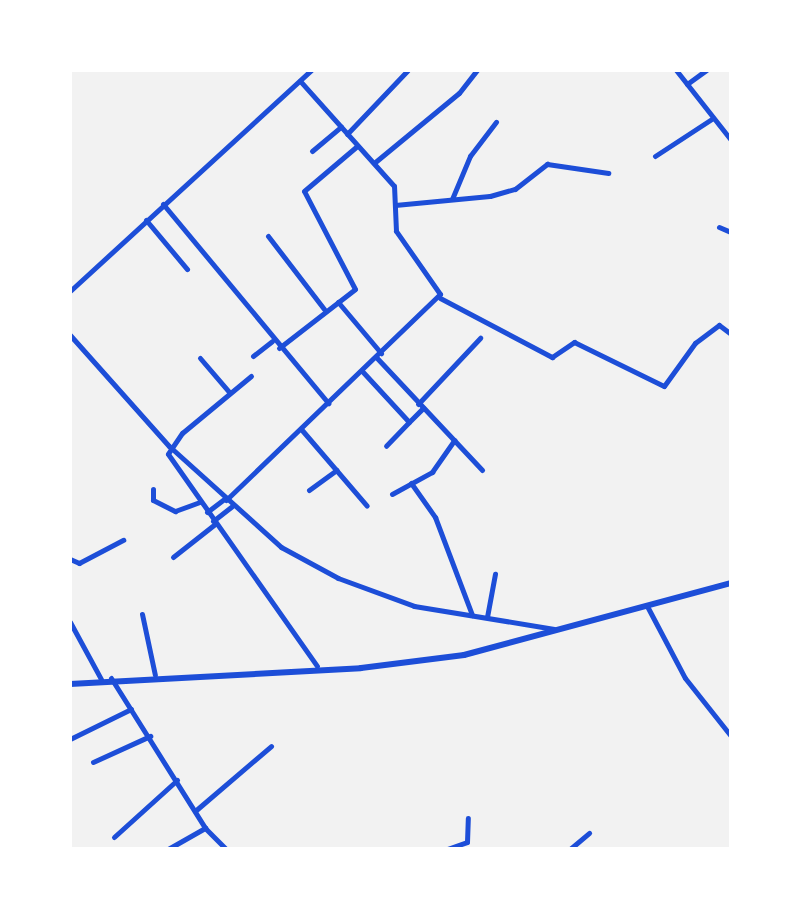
<!DOCTYPE html>
<html>
<head>
<meta charset="utf-8">
<style>
	body { margin:0 }
	#map { position:relative; width:801px; height:919px; overflow:hidden; background:#f2f2f2; font-family:Bitter,serif }
	div>[style] { position:absolute }
	.minor>* { height:5px; margin:-2.5px; padding:0 2.5px; transform-origin:2.5px; border-radius:2.5px; background:#1d4ed8 }
	.secondary>* { height:6px; margin:-3px; padding:0 3px; transform-origin:3px; border-radius:3px; background:#1d4ed8 }
	span { translate:-50% -50%; white-space:nowrap; text-align:center; line-height:1.15; -webkit-text-stroke:8px #fff; paint-order:stroke }
	.frame { position:absolute; inset:0; border:72px solid #fff; pointer-events:none }
</style>
</head>
<body>
<div id="map">
	<div class="minor">
		<i style="left:676px;top:70px;width:89px;rotate:51.8deg"></i>
		<i style="left:687px;top:84px;width:24px;rotate:-36deg"></i>
		<i style="left:347px;top:134px;width:88px;rotate:-46.4deg"></i>
		<i style="left:312px;top:151px;width:38px;rotate:-40deg"></i>
		<i style="left:655px;top:156px;width:69px;rotate:-33.2deg"></i>
		<i style="left:374px;top:163px;width:110px;rotate:-39.5deg"></i>
		<i style="left:459px;top:93px;width:29px;rotate:-52deg"></i>
		<i style="left:452px;top:199px;width:47px;rotate:-67.3deg"></i>
		<i style="left:470px;top:156px;width:43px;rotate:-52.6deg"></i>
		<i style="left:163px;top:204px;width:259px;rotate:50.3deg"></i>
		<i style="left:395px;top:205px;width:95px;rotate:-5.4deg"></i>
		<i style="left:490px;top:196px;width:26px;rotate:-16deg"></i>
		<i style="left:515px;top:189px;width:41px;rotate:-38deg"></i>
		<i style="left:547px;top:164px;width:62px;rotate:8.4deg"></i>
		<i style="left:146px;top:220px;width:64px;rotate:50.1deg"></i>
		<i style="left:719px;top:227px;width:13px;rotate:23deg"></i>
		<i style="left:268px;top:236px;width:92px;rotate:52.5deg"></i>
		<i style="left:70px;top:291px;width:327px;rotate:-42.5deg"></i>
		<i style="left:440px;top:298px;width:127px;rotate:27.8deg"></i>
		<i style="left:552px;top:357px;width:27px;rotate:-34deg"></i>
		<i style="left:574px;top:342px;width:100px;rotate:26.1deg"></i>
		<i style="left:664px;top:386px;width:53px;rotate:-54.2deg"></i>
		<i style="left:695px;top:343px;width:30px;rotate:-37deg"></i>
		<i style="left:719px;top:325px;width:15px;rotate:37deg"></i>
		<i style="left:338px;top:302px;width:67px;rotate:49.9deg"></i>
		<i style="left:70px;top:335px;width:149px;rotate:48.3deg"></i>
		<i style="left:169px;top:446px;width:151px;rotate:42deg"></i>
		<i style="left:281px;top:547px;width:65px;rotate:28.5deg"></i>
		<i style="left:338px;top:578px;width:81px;rotate:20.2deg"></i>
		<i style="left:414px;top:606px;width:142px;rotate:9.3deg"></i>
		<i style="left:279px;top:348px;width:96px;rotate:-37.8deg"></i>
		<i style="left:355px;top:289px;width:110px;rotate:-117.5deg"></i>
		<i style="left:304px;top:191px;width:70px;rotate:-40.3deg"></i>
		<i style="left:253px;top:356px;width:24px;rotate:-38deg"></i>
		<i style="left:376px;top:357px;width:155px;rotate:46.8deg"></i>
		<i style="left:200px;top:358px;width:45px;rotate:49.5deg"></i>
		<i style="left:362px;top:371px;width:69px;rotate:47.3deg"></i>
		<i style="left:409px;top:422px;width:33px;rotate:134deg"></i>
		<i style="left:251px;top:376px;width:89px;rotate:140.4deg"></i>
		<i style="left:182px;top:433px;width:25px;rotate:124deg"></i>
		<i style="left:168px;top:454px;width:259px;rotate:54.9deg"></i>
		<i style="left:418px;top:404px;width:91px;rotate:-46.8deg"></i>
		<i style="left:409px;top:422px;width:20px;rotate:-45deg"></i>
		<i style="left:301px;top:429px;width:101px;rotate:49.4deg"></i>
		<i style="left:411px;top:483px;width:42px;rotate:54.8deg"></i>
		<i style="left:435px;top:517px;width:105px;rotate:69.3deg"></i>
		<i style="left:153px;top:489px;width:11px;rotate:90deg"></i>
		<i style="left:153px;top:500px;width:25px;rotate:27deg"></i>
		<i style="left:175px;top:511px;width:27px;rotate:-20deg"></i>
		<i style="left:309px;top:490px;width:34px;rotate:-36deg"></i>
		<i style="left:392px;top:494px;width:46px;rotate:-28.8deg"></i>
		<i style="left:432px;top:472px;width:39px;rotate:-55deg"></i>
		<i style="left:226px;top:500px;width:297px;rotate:-43.9deg"></i>
		<i style="left:440px;top:294px;width:77px;rotate:-124.9deg"></i>
		<i style="left:396px;top:231px;width:45px;rotate:-92.5deg"></i>
		<i style="left:394px;top:186px;width:141px;rotate:-131.8deg"></i>
		<i style="left:207px;top:512px;width:21px;rotate:-37deg"></i>
		<i style="left:213px;top:521px;width:24px;rotate:-38deg"></i>
		<i style="left:173px;top:557px;width:53px;rotate:-38.2deg"></i>
		<i style="left:70px;top:559px;width:10px;rotate:24deg"></i>
		<i style="left:79px;top:563px;width:50px;rotate:-27.6deg"></i>
		<i style="left:647px;top:606px;width:81px;rotate:62.2deg"></i>
		<i style="left:685px;top:678px;width:74px;rotate:51.6deg"></i>
		<i style="left:142px;top:614px;width:62px;rotate:78deg"></i>
		<i style="left:487px;top:617px;width:44px;rotate:-79.5deg"></i>
		<i style="left:70px;top:622px;width:65px;rotate:61.5deg"></i>
		<i style="left:111px;top:678px;width:177px;rotate:57.9deg"></i>
		<i style="left:205px;top:828px;width:30px;rotate:45deg"></i>
		<i style="left:70px;top:739px;width:68px;rotate:-26.2deg"></i>
		<i style="left:93px;top:762px;width:63px;rotate:-24.5deg"></i>
		<i style="left:195px;top:811px;width:100px;rotate:-40.5deg"></i>
		<i style="left:114px;top:837px;width:85px;rotate:-42.1deg"></i>
		<i style="left:168px;top:849px;width:43px;rotate:-29.6deg"></i>
		<i style="left:447px;top:849px;width:21px;rotate:-19deg"></i>
		<i style="left:467px;top:842px;width:24px;rotate:-88deg"></i>
		<i style="left:570px;top:849px;width:25px;rotate:-40deg"></i>
	</div>
	<div class="secondary">
		<i style="left:70px;top:684px;width:291px;rotate:-3.1deg"></i>
		<i style="left:361px;top:668px;width:104px;rotate:-7.2deg"></i>
		<i style="left:464px;top:655px;width:277px;rotate:-15.1deg"></i>
	</div>
	<div class="frame"></div>
</div>
</body>
</html>
